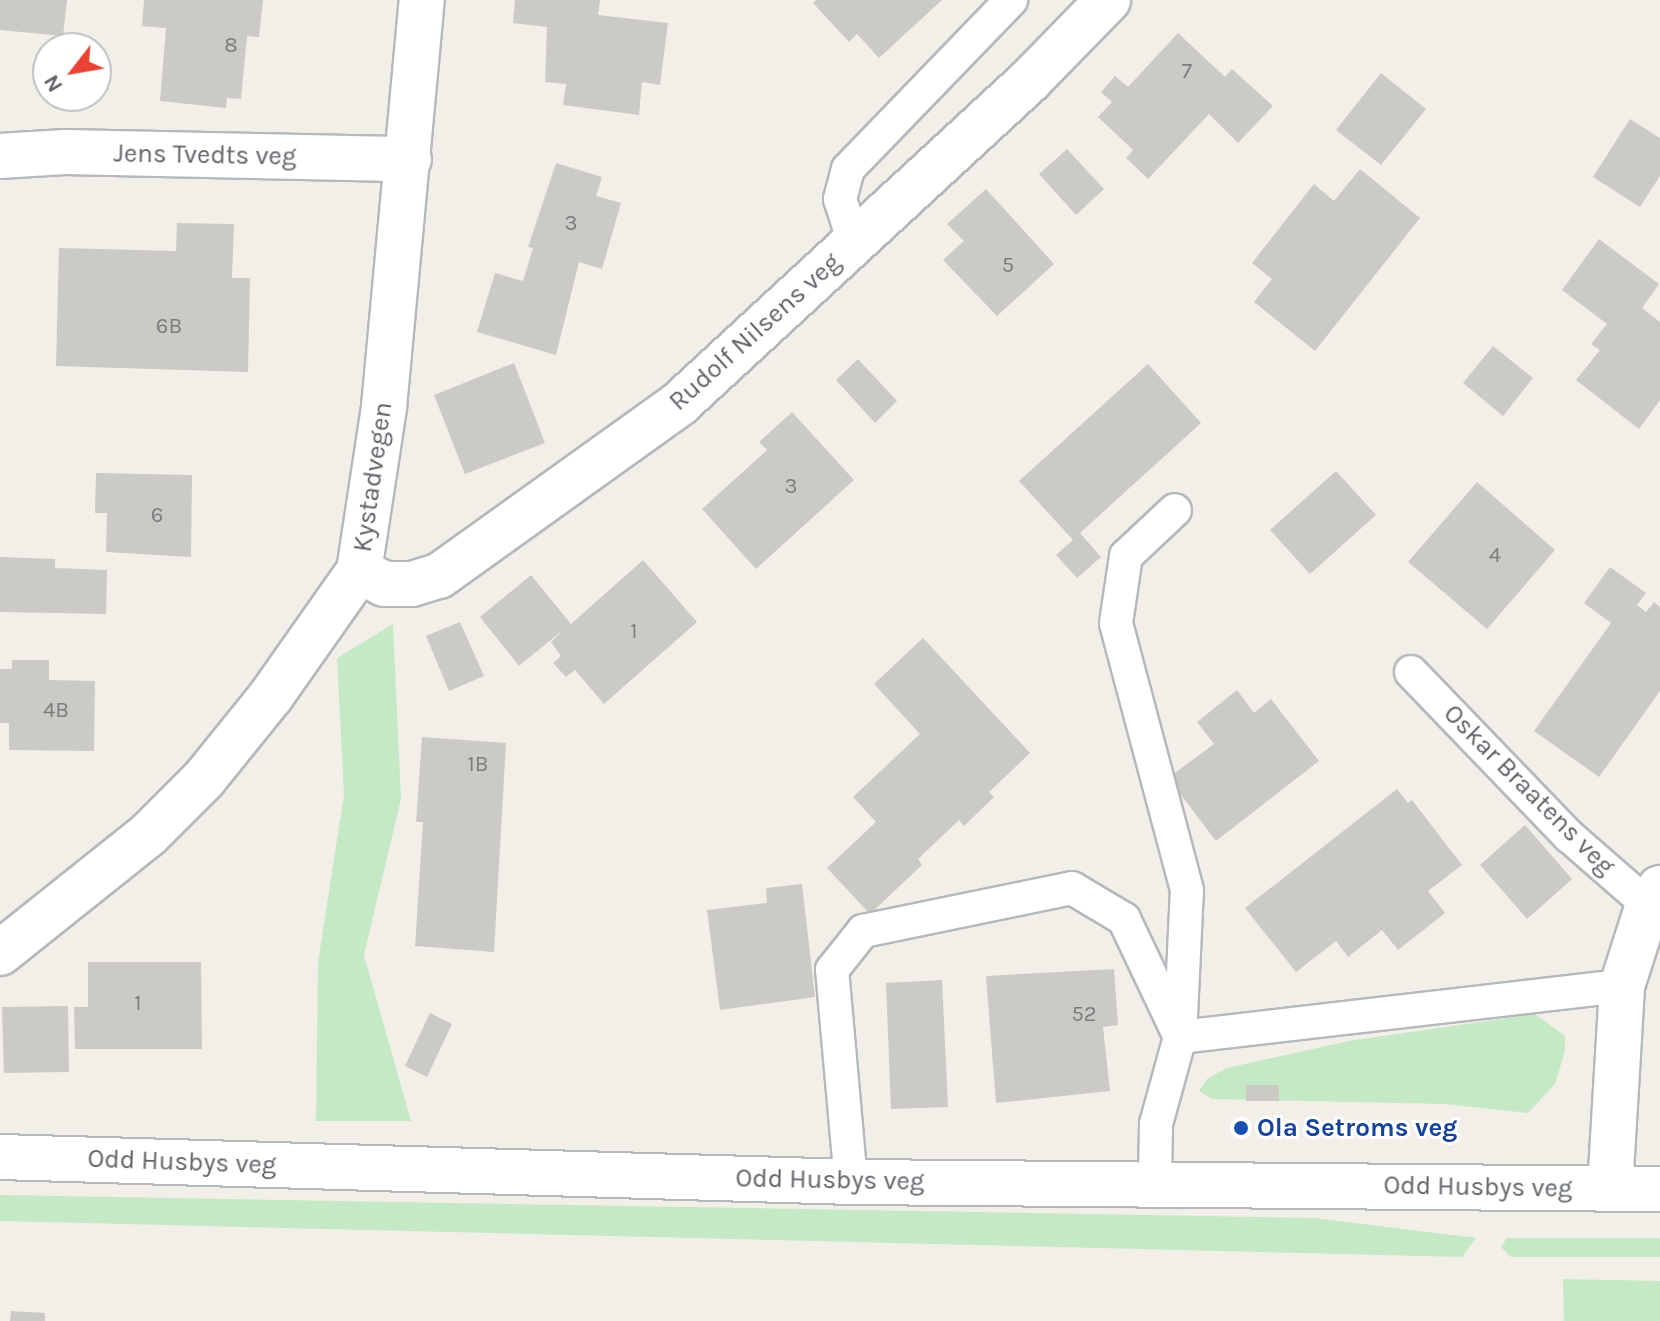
<!DOCTYPE html>
<html>
<head>
<meta charset="utf-8">
<style>
	body { margin:0 }
	#map { position:relative; width:1660px; height:1321px; overflow:hidden; background:#f1efe8; font-family:Karla,sans-serif }
	div>[style] { position:absolute }
	.green>* { inset:0; background:#c5e8c5 }
	.building>* { inset:0; background:#cccac5 }
	.roads { filter:drop-shadow(2px 0 #b5b8bc) drop-shadow(-2px 0 #b5b8bc) drop-shadow(0 2px #b5b8bc) drop-shadow(0 -2px #b5b8bc) }
	.service>* { height:32px; margin:-16px; padding:0 16px; transform-origin:16px; border-radius:16px; background:#fff }
	.minor>* { height:44px; margin:-22px; padding:0 22px; transform-origin:22px; border-radius:22px; background:#fff }
	.tertiary>* { height:44px; margin:-22px; padding:0 22px; transform-origin:22px; border-radius:22px; background:#fff }
	.dots>* { width:22px; height:22px; translate:-50% -50%; box-sizing:border-box; border:4px solid #fff; border-radius:50% }
	span { translate:-50% -50%; white-space:nowrap; text-align:center; line-height:1.15; -webkit-text-stroke:6px #fff; paint-order:stroke }
	.number-label { font-size:22px; color:#7a7d7f }
	.number-label span { -webkit-text-stroke-width:0 }
	.street-label { font-size:26px; color:#5f6368 }
	.transit-label { font-size:26px; color:#164399; font-weight:700 }
	.left { translate:0 -50%; text-align:left }
	.north { position:absolute; left:32px; top:32px; width:80px; height:80px; box-sizing:border-box; background:#fff; border:2px solid #bfc1c3; border-radius:50%; rotate:239deg; font-size:22px; font-weight:700; line-height:32px; text-align:center; color:#5f6368 }
	.north::after { content:''; display:block; margin:auto; width:28px; height:36px; background:#ea4335; clip-path:polygon(50% 0,100% 100%,50% 72%,0 100%) }
</style>
</head>
<body>
<div id="map">
	<div class="green">
		<i style="clip-path:polygon(393px 624px,401px 799px,364px 955px,411px 1121px,316px 1121px,318px 962px,344px 795px,337px 658px)"></i>
		<i style="clip-path:polygon(1535px 1014px,1565px 1036px,1565px 1051px,1555px 1084px,1528px 1113px,1445px 1104px,1212px 1099px,1199px 1091px,1207px 1079px,1227px 1068px,1349px 1041px)"></i>
		<i style="clip-path:polygon(0 1195px,1315px 1218px,1476px 1238px,1462px 1257px,0 1221px)"></i>
		<i style="clip-path:polygon(1507px 1238px,1660px 1238px,1660px 1257px,1511px 1257px,1501px 1247px)"></i>
		<i style="clip-path:polygon(1563px 1279px,1660px 1281px,1660px 1321px,1564px 1321px)"></i>
	</div>
	<div class="building">
		<i style="clip-path:polygon(0 0,67px 0,63px 36px,0 30px)"></i>
		<i style="clip-path:polygon(144px 0,263px 0,259px 37px,247px 36px,241px 99px,227px 98px,226px 108px,160px 101px,166px 28px,142px 26px)"></i>
		<i style="clip-path:polygon(515px 0,600px 0,598px 15px,668px 23px,660px 85px,642px 82px,639px 115px,563px 105px,566px 84px,545px 82px,547px 27px,513px 23px)"></i>
		<i style="clip-path:polygon(816px 0,942px 0,879px 58px,857px 34px,849px 42px,813px 3px)"></i>
		<i style="clip-path:polygon(1178px 33px,1225px 77px,1232px 69px,1273px 106px,1238px 143px,1209px 114px,1148px 179px,1126px 158px,1133px 150px,1098px 117px,1112px 102px,1101px 92px,1115px 76px,1128px 87px)"></i>
		<i style="clip-path:polygon(1381px 73px,1426px 109px,1381px 165px,1336px 130px)"></i>
		<i style="clip-path:polygon(1630px 119px,1660px 138px,1660px 176px,1640px 207px,1593px 177px)"></i>
		<i style="clip-path:polygon(1067px 149px,1104px 189px,1076px 215px,1039px 174px)"></i>
		<i style="clip-path:polygon(556px 163px,602px 177px,596px 196px,621px 203px,602px 269px,579px 262px,556px 355px,477px 332px,495px 273px,523px 281px,533px 248px,528px 247px)"></i>
		<i style="clip-path:polygon(1360px 169px,1420px 218px,1315px 351px,1254px 302px,1272px 279px,1252px 263px,1314px 184px,1334px 201px)"></i>
		<i style="clip-path:polygon(986px 189px,1054px 264px,997px 316px,943px 260px,964px 241px,947px 224px)"></i>
		<i style="clip-path:polygon(177px 223px,234px 224px,232px 278px,250px 278px,248px 372px,56px 366px,59px 248px,176px 251px)"></i>
		<i style="clip-path:polygon(1599px 239px,1659px 284px,1642px 308px,1660px 322px,1660px 400px,1639px 429px,1576px 380px,1600px 350px,1591px 344px,1607px 324px,1562px 290px)"></i>
		<i style="clip-path:polygon(1493px 346px,1533px 378px,1503px 416px,1463px 383px)"></i>
		<i style="clip-path:polygon(858px 359px,897px 401px,875px 423px,836px 380px)"></i>
		<i style="clip-path:polygon(514px 363px,545px 443px,465px 474px,434px 395px)"></i>
		<i style="clip-path:polygon(1148px 364px,1201px 423px,1080px 533px,1101px 557px,1077px 578px,1056px 555px,1073px 540px,1019px 481px)"></i>
		<i style="clip-path:polygon(792px 412px,854px 480px,756px 569px,702px 509px,767px 450px,759px 442px)"></i>
		<i style="clip-path:polygon(1336px 471px,1376px 515px,1310px 574px,1270px 530px)"></i>
		<i style="clip-path:polygon(96px 473px,192px 475px,191px 557px,106px 552px,107px 513px,95px 513px)"></i>
		<i style="clip-path:polygon(1477px 482px,1555px 550px,1487px 629px,1408px 562px)"></i>
		<i style="clip-path:polygon(0 557px,55px 559px,55px 568px,107px 570px,106px 614px,0 612px)"></i>
		<i style="clip-path:polygon(643px 560px,697px 622px,604px 704px,575px 670px,566px 677px,553px 663px,561px 656px,551px 642px,564px 629px,519px 666px,480px 617px,531px 575px,571px 624px)"></i>
		<i style="clip-path:polygon(1610px 567px,1646px 593px,1637px 605px,1646px 612px,1654px 602px,1660px 607px,1660px 691px,1599px 777px,1534px 731px,1611px 623px,1584px 603px)"></i>
		<i style="clip-path:polygon(460px 622px,484px 676px,449px 691px,426px 636px)"></i>
		<i style="clip-path:polygon(923px 638px,1030px 753px,989px 792px,994px 797px,964px 826px,959px 820px,918px 859px,922px 865px,870px 914px,827px 868px,876px 822px,853px 797px,920px 734px,874px 684px)"></i>
		<i style="clip-path:polygon(12px 660px,49px 660px,49px 680px,95px 681px,94px 751px,9px 750px,9px 723px,0 723px,0 669px,12px 669px)"></i>
		<i style="clip-path:polygon(1237px 690px,1254px 713px,1271px 699px,1319px 761px,1216px 841px,1168px 778px,1214px 744px,1197px 722px)"></i>
		<i style="clip-path:polygon(422px 737px,506px 743px,494px 952px,415px 946px,423px 822px,416px 822px)"></i>
		<i style="clip-path:polygon(1397px 789px,1408px 803px,1412px 800px,1462px 865px,1428px 891px,1445px 913px,1398px 950px,1382px 930px,1348px 957px,1336px 941px,1296px 972px,1245px 908px)"></i>
		<i style="clip-path:polygon(1525px 825px,1572px 879px,1527px 919px,1480px 865px)"></i>
		<i style="clip-path:polygon(802px 884px,815px 997px,720px 1010px,707px 910px,767px 903px,766px 888px)"></i>
		<i style="clip-path:polygon(88px 962px,201px 962px,202px 1049px,75px 1049px,74px 1007px,88px 1007px)"></i>
		<i style="clip-path:polygon(1114px 969px,1118px 1025px,1103px 1027px,1110px 1091px,996px 1103px,986px 976px)"></i>
		<i style="clip-path:polygon(942px 980px,948px 1107px,891px 1109px,886px 983px)"></i>
		<i style="clip-path:polygon(68px 1006px,69px 1072px,4px 1073px,2px 1007px)"></i>
		<i style="clip-path:polygon(430px 1013px,452px 1024px,427px 1077px,405px 1066px)"></i>
		<i style="clip-path:polygon(1246px 1085px,1279px 1085px,1279px 1101px,1246px 1101px)"></i>
		<i style="clip-path:polygon(11px 1311px,45px 1313px,45px 1321px,10px 1321px)"></i>
	</div>
	<div class="roads">
		<div class="service">
			<i style="left:854px;top:242px;width:45px;rotate:-108deg"></i>
			<i style="left:840px;top:199px;width:31px;rotate:-75deg"></i>
			<i style="left:848px;top:169px;width:235px;rotate:-46deg"></i>
			<i style="left:1411px;top:672px;width:228px;rotate:46.1deg"></i>
			<i style="left:1569px;top:836px;width:105px;rotate:41.1deg"></i>
			<i style="left:851px;top:1182px;width:213px;rotate:-95.1deg"></i>
			<i style="left:832px;top:970px;width:50px;rotate:-51.5deg"></i>
			<i style="left:863px;top:931px;width:213px;rotate:-11.6deg"></i>
			<i style="left:1072px;top:888px;width:61px;rotate:30.8deg"></i>
			<i style="left:1124px;top:919px;width:131px;rotate:64.6deg"></i>
			<i style="left:1180px;top:1037px;width:445px;rotate:-6.6deg"></i>
			<i style="left:1155px;top:1182px;width:58px;rotate:-89deg"></i>
			<i style="left:1156px;top:1124px;width:90px;rotate:-74.6deg"></i>
			<i style="left:1180px;top:1037px;width:147px;rotate:-87.3deg"></i>
			<i style="left:1187px;top:890px;width:276px;rotate:-104.9deg"></i>
			<i style="left:1116px;top:623px;width:68px;rotate:-81.5deg"></i>
			<i style="left:1126px;top:556px;width:67px;rotate:-43.2deg"></i>
		</div>
		<div class="minor">
			<i style="left:0;top:156px;width:65px;rotate:-3.5deg"></i>
			<i style="left:65px;top:152px;width:344px;rotate:1.2deg"></i>
			<i style="left:359px;top:571px;width:28px;rotate:27deg"></i>
			<i style="left:384px;top:584px;width:28px"></i>
			<i style="left:412px;top:584px;width:28px;rotate:-17deg"></i>
			<i style="left:439px;top:576px;width:295px;rotate:-35.6deg"></i>
			<i style="left:679px;top:404px;width:478px;rotate:-42.7deg"></i>
			<i style="left:1030px;top:80px;width:112px;rotate:-45.7deg"></i>
			<i style="left:0;top:953px;width:189px;rotate:-38.6deg"></i>
			<i style="left:148px;top:835px;width:79px;rotate:-45deg"></i>
			<i style="left:204px;top:779px;width:107px;rotate:-51.1deg"></i>
			<i style="left:271px;top:696px;width:153px;rotate:-54.9deg"></i>
			<i style="left:359px;top:571px;width:166px;rotate:-81.3deg"></i>
			<i style="left:384px;top:407px;width:409px;rotate:-84.7deg"></i>
			<i style="left:1610px;top:1189px;width:203px;rotate:-86.6deg"></i>
			<i style="left:1622px;top:986px;width:85px;rotate:-72.2deg"></i>
			<i style="left:1648px;top:905px;width:21px;rotate:-55deg"></i>
		</div>
		<div class="tertiary">
			<i style="left:0;top:1157px;width:851px;rotate:1.68deg"></i>
			<i style="left:851px;top:1182px;width:809px;rotate:0.5deg"></i>
		</div>
	</div>
	<div class="dots">
		<i style="left:1241px;top:1128px;background:#1a4fb4"></i>
	</div>
	<div class="number-label">
		<span style="left:231px;top:46px">8</span>
		<span style="left:1187px;top:72px">7</span>
		<span style="left:571px;top:224px">3</span>
		<span style="left:1008px;top:266px">5</span>
		<span style="left:169px;top:327px">6B</span>
		<span style="left:791px;top:487px">3</span>
		<span style="left:157px;top:516px">6</span>
		<span style="left:1495px;top:556px">4</span>
		<span style="left:634px;top:632px">1</span>
		<span style="left:56px;top:711px">4B</span>
		<span style="left:478px;top:765px">1B</span>
		<span style="left:138px;top:1004px">1</span>
		<span style="left:1084px;top:1015px">52</span>
	</div>
	<div class="street-label">
		<span style="left:205px;top:155px;rotate:1deg">Jens Tvedts veg</span>
		<span style="left:755px;top:332px;rotate:-42deg">Rudolf Nilsens veg</span>
		<span style="left:373px;top:477px;rotate:-82deg">Kystadvegen</span>
		<span style="left:1529px;top:790px;rotate:45deg">Oskar Braatens veg</span>
		<span style="left:182px;top:1162px;rotate:2deg">Odd Husbys veg</span>
		<span style="left:830px;top:1180px;rotate:1deg">Odd Husbys veg</span>
		<span style="left:1478px;top:1187px;rotate:1deg">Odd Husbys veg</span>
	</div>
	<div class="transit-label">
		<span class="left" style="left:1257px;top:1128px">Ola Setroms veg</span>
	</div>
	<div class="north">N</div>
</div>
</body>
</html>
